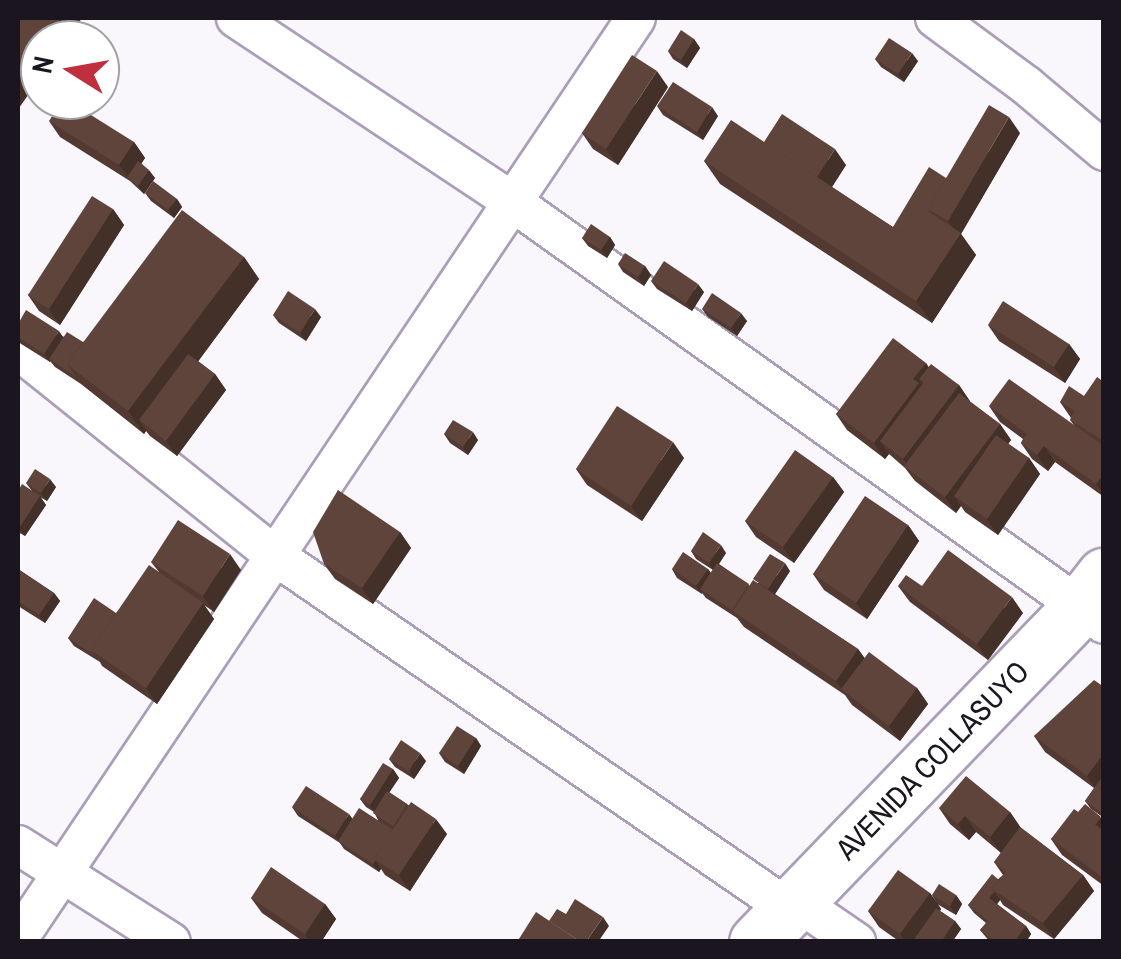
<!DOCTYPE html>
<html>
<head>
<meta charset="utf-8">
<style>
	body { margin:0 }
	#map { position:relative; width:1121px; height:959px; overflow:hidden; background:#f9f6fc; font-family:"Archivo Narrow",sans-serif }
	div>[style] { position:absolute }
	.roads { filter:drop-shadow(2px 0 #ab9eb8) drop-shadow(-2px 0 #ab9eb8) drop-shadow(0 2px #ab9eb8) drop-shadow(0 -2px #ab9eb8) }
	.street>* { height:38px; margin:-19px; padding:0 19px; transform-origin:19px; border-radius:19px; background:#fff }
	.secondary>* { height:55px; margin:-27.5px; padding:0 27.5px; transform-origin:27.5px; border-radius:27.5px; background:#fff }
	.wall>* { inset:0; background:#523a33 }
	.shaded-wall>* { inset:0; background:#423029 }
	.building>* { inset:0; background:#5f443b }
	span { translate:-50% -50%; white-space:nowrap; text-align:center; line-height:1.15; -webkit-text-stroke:10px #fff; paint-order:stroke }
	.street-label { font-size:30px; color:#1a151f }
	.frame { position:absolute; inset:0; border:20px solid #1a151f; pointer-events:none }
	.north { position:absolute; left:20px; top:20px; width:100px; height:100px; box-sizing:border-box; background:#fff; border:2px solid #a3a1a5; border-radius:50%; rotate:281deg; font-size:28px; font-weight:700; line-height:40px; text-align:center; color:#1a151f }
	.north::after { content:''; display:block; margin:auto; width:35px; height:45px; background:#bf2f3d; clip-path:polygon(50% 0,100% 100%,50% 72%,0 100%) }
</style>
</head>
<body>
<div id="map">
	<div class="roads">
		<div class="street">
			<i style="left:236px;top:18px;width:330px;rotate:33.6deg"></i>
			<i style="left:511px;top:201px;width:728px;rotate:35.5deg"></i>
			<i style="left:935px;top:18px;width:113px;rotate:36.4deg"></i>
			<i style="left:1026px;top:85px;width:102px;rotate:40.2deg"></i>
			<i style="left:18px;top:350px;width:328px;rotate:38.7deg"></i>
			<i style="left:274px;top:555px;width:625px;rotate:34.5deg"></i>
			<i style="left:18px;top:845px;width:181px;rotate:32.4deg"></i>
			<i style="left:796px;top:901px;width:73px;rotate:34.3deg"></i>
			<i style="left:18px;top:939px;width:1109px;rotate:-56.14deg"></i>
		</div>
		<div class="secondary">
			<i style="left:757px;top:942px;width:464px;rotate:-46deg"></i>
			<i style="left:1079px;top:608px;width:41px;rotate:-52deg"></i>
		</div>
	</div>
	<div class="wall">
		<i style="clip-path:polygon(694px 39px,700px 48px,687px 68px,673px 59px,668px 51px)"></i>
		<i style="clip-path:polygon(875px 59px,918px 61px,904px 82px,881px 67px)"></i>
		<i style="clip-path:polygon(668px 87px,618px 165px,593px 149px,582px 133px)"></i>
		<i style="clip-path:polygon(657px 106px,718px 116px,703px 140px,663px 115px)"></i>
		<i style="clip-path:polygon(49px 121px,134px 142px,145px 158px,141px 163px,155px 178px,144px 194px,130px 181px,60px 137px)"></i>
		<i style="clip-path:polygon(1020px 133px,961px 234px,976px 255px,932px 323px,720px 184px,704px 161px,764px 142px,846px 165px,832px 187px,893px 227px,946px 178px)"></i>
		<i style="clip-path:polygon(145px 193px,177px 199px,182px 207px,174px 218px,151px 201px)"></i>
		<i style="clip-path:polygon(113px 209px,124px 225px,60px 325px,39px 311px,28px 295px)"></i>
		<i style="clip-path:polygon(610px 237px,615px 245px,607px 258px,588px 246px,582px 238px)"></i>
		<i style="clip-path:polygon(244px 257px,259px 279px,198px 361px,215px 374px,226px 390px,177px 456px,150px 436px,146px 431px,144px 434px,81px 384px,55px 367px,50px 361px,50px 362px,18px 342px,18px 324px,83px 342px)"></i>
		<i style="clip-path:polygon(618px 264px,645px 266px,651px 275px,644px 286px,623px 272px)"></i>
		<i style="clip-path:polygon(651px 281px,704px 292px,692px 311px,657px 289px)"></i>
		<i style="clip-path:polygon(702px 309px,747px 321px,737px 336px,708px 317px)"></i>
		<i style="clip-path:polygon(273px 315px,321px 317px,306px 341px,279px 323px)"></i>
		<i style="clip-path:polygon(988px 325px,1069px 344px,1080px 359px,1065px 383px,999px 341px)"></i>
		<i style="clip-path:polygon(926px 363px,928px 367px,959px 385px,970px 402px,1000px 424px,1011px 440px,1008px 444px,1029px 458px,1040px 474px,998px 535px,965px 512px,961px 506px,956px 513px,915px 481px,905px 468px,889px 454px,885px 459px,847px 430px,836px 414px)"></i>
		<i style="clip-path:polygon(1104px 382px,1104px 497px,1055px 462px,1048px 471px,1032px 459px,1021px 443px,1023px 439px,1000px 422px,989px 406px,1074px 425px,1070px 420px,1071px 418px,1060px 402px,1084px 396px)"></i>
		<i style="clip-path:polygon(444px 434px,478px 440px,468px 455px,450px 443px)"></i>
		<i style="clip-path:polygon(684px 458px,642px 521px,587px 485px,576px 469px)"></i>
		<i style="clip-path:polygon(833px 477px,844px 492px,794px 563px,756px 537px,745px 521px)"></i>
		<i style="clip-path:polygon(26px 483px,56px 487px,47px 501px,40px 497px,46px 505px,25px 536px,18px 532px,18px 491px,32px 491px)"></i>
		<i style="clip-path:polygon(908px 525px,919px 541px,867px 619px,824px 590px,813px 574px)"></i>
		<i style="clip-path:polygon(400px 532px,411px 548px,373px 604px,335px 579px,324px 564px)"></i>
		<i style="clip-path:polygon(691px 551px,726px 553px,719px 564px,750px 586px,790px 571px,775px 594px,858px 649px,865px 659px,917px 688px,928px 704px,900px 741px,852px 705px,845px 695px,744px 627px,737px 618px,706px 598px,702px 593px,702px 594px,677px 578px,672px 569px,708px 569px,711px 573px,713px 570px,696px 559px)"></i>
		<i style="clip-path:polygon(151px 562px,241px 570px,214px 612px,204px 605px,214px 619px,157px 704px,102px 666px,100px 662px,74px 646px,68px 638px,116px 613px,159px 572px)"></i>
		<i style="clip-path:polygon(18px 569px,54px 593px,60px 601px,45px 623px,18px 606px)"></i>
		<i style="clip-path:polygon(898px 586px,922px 586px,1023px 613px,988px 660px,910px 602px)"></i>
		<i style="clip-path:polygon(1104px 687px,1104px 818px,1091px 809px,1085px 801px,1094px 788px,1045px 752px,1034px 736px)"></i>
		<i style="clip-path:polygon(476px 738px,481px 746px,464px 774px,445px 762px,439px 753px)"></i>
		<i style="clip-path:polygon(389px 759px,426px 761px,414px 779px,395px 767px)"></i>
		<i style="clip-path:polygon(393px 769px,399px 778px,389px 792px,407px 804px,447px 834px,410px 891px,385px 875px,381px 869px,379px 872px,344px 849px,340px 843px,298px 816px,292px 807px,352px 819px,378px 820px,374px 812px,366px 807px,360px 799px)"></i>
		<i style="clip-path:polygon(939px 808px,1010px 812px,1020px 827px,1083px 875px,1094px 891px,1054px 939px,1003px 905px,1000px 900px,997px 904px,1026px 926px,1031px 934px,1026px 942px,990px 942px,980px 930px,986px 923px,974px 913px,968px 905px,1003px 875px,994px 862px,1001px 853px,976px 832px,969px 840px,950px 824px)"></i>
		<i style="clip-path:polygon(1078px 812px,1104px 820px,1104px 886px,1062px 855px,1051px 839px)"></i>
		<i style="clip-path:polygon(930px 893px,941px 909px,940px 911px,955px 921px,961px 929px,952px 942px,900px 942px,879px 927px,868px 911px)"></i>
		<i style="clip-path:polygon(932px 895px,956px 895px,962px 904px,956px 915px,937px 904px)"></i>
		<i style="clip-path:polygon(251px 898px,325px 904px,336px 919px,321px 942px,304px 942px,262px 913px)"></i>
	</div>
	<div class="shaded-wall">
		<i style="clip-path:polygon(60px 18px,82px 18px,66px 40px,44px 40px)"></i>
		<i style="clip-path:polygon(694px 39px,700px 48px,687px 68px,681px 60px)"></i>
		<i style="clip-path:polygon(40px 46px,40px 78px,19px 108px,18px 106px,18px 78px)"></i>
		<i style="clip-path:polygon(912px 53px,918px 61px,904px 82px,898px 74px)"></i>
		<i style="clip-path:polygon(657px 71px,668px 87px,618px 165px,606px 149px)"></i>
		<i style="clip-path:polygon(712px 107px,718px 116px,703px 140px,697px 132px)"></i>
		<i style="clip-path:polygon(1009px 117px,1020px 133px,961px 234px,976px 255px,932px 323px,916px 301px,959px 236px,948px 221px)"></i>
		<i style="clip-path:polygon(134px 142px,145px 158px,131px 180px,119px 165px)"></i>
		<i style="clip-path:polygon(835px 149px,846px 165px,828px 193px,817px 177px)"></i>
		<i style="clip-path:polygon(149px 170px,155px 178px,144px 194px,138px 186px)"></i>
		<i style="clip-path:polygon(177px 199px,182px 207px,174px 218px,168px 210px)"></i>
		<i style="clip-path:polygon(113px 209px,124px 225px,60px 325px,49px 309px)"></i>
		<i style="clip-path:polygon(610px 237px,615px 245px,607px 258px,601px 250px)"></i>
		<i style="clip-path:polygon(244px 257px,259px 279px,149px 428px,139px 420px,146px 431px,144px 434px,128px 411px)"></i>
		<i style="clip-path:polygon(645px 266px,651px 275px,644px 286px,638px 277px)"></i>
		<i style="clip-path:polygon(698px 284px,704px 292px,692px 311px,686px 303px)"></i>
		<i style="clip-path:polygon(315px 309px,321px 317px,306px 341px,300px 333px)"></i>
		<i style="clip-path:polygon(741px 313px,747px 321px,737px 336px,731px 328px)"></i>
		<i style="clip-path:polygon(59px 331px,65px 340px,50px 362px,44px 354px)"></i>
		<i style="clip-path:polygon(1069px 344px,1080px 359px,1065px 383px,1054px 367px)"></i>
		<i style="clip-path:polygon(926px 363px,937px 379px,924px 382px,919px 379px,928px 391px,880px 441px,889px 454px,885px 459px,874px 443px,913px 379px)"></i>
		<i style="clip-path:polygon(215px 374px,226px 390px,177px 456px,166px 441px)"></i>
		<i style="clip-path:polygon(959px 385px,970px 401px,915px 474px,903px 459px)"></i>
		<i style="clip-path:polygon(1000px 424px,1011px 440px,964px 503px,954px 496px,961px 506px,956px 513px,945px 497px)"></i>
		<i style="clip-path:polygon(473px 432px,478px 440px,468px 455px,463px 447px)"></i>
		<i style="clip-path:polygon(673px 442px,684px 458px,642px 521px,631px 506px)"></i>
		<i style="clip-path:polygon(1044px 446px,1055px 462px,1048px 471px,1037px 455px)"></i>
		<i style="clip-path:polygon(1029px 458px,1040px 474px,998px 535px,987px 519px)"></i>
		<i style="clip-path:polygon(1104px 474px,1104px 494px,1096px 484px)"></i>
		<i style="clip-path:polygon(833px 477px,844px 492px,794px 563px,783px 547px)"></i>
		<i style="clip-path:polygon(50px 479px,56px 487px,47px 501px,41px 493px)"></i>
		<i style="clip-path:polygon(40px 496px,46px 505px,25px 536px,19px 528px)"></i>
		<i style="clip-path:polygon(908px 525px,919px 541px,867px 619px,856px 603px)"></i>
		<i style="clip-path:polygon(400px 532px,411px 548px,373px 604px,362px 588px)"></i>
		<i style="clip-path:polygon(721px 545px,726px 553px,714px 571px,709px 563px)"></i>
		<i style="clip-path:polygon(230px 554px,241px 570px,214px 612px,203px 596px)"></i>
		<i style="clip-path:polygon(785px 563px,790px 571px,773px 597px,768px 589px)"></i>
		<i style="clip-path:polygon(708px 569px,713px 577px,700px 589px,702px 594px,696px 586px)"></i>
		<i style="clip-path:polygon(54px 593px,60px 601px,45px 623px,39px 615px)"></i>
		<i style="clip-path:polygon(1012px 597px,1023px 613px,988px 660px,977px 644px)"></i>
		<i style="clip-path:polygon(203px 603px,214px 619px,157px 704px,146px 688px)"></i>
		<i style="clip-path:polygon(858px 649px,869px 664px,844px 692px,836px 681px)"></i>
		<i style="clip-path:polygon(917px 688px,928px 704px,900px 741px,889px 726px)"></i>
		<i style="clip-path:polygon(476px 738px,481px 746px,464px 774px,458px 766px)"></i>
		<i style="clip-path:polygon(420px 753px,426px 761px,414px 779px,409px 771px)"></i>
		<i style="clip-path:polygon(1104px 753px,1104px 785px,1098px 792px,1087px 776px)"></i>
		<i style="clip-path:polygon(393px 769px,399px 778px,375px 814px,370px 805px)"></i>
		<i style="clip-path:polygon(1010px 812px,1021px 828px,1001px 853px,990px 837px)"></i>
		<i style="clip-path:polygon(349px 814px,355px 822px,341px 844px,335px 836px)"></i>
		<i style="clip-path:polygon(965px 816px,976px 832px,969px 840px,958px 824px)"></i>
		<i style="clip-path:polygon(1101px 817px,1104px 820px,1104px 830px,1094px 826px)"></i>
		<i style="clip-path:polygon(436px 819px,447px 834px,410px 891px,399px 875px)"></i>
		<i style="clip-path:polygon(375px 860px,381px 869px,379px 872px,373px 864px)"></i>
		<i style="clip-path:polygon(1083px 875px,1094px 891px,1054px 939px,1043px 923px)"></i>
		<i style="clip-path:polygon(994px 892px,1000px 900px,995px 907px,989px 898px)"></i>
		<i style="clip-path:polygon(930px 893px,941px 909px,918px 942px,906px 942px,900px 934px)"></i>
		<i style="clip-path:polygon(956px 895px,962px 904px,956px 915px,950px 906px)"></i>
		<i style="clip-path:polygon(325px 904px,336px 919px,321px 942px,310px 942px,305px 934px)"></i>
		<i style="clip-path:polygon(603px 917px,609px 926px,598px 942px,586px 942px)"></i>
		<i style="clip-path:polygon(955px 921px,961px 929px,952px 942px,941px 942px)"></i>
		<i style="clip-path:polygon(1026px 926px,1031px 934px,1026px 942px,1014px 942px)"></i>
	</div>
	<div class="building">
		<i style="clip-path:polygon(21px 18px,60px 18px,44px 40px,40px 40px,40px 46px,18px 78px,18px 23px)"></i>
		<i style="clip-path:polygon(681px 30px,694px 39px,681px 60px,668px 51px)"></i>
		<i style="clip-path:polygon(889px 38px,912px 53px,898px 74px,875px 59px)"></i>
		<i style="clip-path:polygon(632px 55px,657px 71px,606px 149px,582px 133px)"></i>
		<i style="clip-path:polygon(673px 82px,712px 107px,697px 132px,657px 106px)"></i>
		<i style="clip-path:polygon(63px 100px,67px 100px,134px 142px,119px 165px,49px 121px)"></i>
		<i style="clip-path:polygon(989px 105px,1009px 117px,948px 221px,928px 209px)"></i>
		<i style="clip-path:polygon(782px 114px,835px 149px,817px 177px,764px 142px)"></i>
		<i style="clip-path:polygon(731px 120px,900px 232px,918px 205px,961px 233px,916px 301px,704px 161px)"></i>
		<i style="clip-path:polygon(138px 161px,149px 170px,138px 186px,127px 177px)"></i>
		<i style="clip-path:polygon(929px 167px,946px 178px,928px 209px,930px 210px,929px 212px,918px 205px,900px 232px,893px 227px)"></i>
		<i style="clip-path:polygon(153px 181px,177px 199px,168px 210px,145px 193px)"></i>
		<i style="clip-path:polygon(92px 196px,113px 209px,49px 309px,28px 295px)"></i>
		<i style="clip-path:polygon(182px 210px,244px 257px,128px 411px,67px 364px)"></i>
		<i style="clip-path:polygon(591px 224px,610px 237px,601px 250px,582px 238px)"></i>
		<i style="clip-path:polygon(625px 253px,645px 266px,638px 277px,618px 264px)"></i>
		<i style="clip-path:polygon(664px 261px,698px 284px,686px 303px,651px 281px)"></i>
		<i style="clip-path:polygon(288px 291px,315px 309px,300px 333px,273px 315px)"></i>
		<i style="clip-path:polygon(712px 293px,741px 313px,731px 328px,702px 309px)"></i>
		<i style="clip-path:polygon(1003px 301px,1069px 344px,1054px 367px,988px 325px)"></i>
		<i style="clip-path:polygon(26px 310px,59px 331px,44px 354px,18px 337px,18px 324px)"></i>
		<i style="clip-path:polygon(67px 332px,83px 342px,67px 364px,75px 376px,49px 359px)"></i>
		<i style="clip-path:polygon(893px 338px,926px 363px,913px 379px,919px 383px,874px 443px,836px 414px)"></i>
		<i style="clip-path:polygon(188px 354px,215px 374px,166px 441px,139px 420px)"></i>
		<i style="clip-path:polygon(931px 364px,959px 385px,903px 459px,880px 441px,924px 382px,919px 379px)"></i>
		<i style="clip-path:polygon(1097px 377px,1104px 382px,1104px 441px,1070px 420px,1075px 411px,1060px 402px,1069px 386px,1084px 396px)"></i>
		<i style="clip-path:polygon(1009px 379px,1104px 446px,1104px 474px,1096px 484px,1044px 446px,1037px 455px,1021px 443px,1027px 434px,989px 406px)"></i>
		<i style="clip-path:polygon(959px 393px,1000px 424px,945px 497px,904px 466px)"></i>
		<i style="clip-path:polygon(617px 406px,673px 442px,631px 506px,576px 469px)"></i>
		<i style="clip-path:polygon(453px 420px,473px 432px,463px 447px,444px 434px)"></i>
		<i style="clip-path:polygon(996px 435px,1029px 458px,987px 519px,954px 496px)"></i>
		<i style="clip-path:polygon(795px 450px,833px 477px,783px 547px,745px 521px)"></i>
		<i style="clip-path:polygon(35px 469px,50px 479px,41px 493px,26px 483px)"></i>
		<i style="clip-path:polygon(22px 484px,40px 496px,19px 528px,18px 527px,18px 491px)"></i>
		<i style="clip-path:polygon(338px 490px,400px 532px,362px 588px,324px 564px,313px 532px)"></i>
		<i style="clip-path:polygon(865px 496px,908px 525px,856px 603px,813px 574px)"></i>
		<i style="clip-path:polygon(178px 520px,230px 554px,203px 596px,151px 562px)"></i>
		<i style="clip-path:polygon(703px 532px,721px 545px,709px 563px,691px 551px)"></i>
		<i style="clip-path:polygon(948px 550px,1012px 597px,977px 644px,898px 586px,906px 575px,922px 586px)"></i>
		<i style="clip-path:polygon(683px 552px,708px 569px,696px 586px,672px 569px)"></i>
		<i style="clip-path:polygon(770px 554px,785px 563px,768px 589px,753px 579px)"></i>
		<i style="clip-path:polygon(717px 563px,749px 584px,732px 610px,700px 589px)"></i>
		<i style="clip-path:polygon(149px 565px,203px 603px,146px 688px,91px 650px)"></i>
		<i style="clip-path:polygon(18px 569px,54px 593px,39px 615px,18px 601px)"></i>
		<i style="clip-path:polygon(753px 580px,858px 649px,836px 681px,733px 611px)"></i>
		<i style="clip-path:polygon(94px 598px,116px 613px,91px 650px,94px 655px,68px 638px)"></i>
		<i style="clip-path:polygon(869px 652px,917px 688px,889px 726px,841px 689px)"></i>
		<i style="clip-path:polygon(1094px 680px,1104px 687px,1104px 753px,1087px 776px,1034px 736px)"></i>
		<i style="clip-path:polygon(457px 726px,476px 738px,458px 766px,439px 753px)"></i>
		<i style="clip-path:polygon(401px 740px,420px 753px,409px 771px,389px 759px)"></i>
		<i style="clip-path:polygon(383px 763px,393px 769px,370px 805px,360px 799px)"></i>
		<i style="clip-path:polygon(966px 776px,1010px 812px,990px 837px,965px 816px,958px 824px,939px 808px)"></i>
		<i style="clip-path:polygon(1102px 777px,1104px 778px,1104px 814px,1085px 801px)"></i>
		<i style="clip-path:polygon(306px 786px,349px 814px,335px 836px,292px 807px)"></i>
		<i style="clip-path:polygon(387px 791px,407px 804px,393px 826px,373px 813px)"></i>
		<i style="clip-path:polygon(411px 802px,436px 819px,399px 875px,374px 859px)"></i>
		<i style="clip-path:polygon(1085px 804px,1101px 817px,1095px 825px,1078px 812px)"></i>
		<i style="clip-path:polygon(359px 808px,393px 830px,374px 859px,376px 860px,373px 864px,338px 841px)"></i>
		<i style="clip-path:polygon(1074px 809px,1104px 831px,1104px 875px,1102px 877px,1051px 839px)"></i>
		<i style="clip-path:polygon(1020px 827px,1083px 875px,1043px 923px,992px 889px,1006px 872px,994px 862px)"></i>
		<i style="clip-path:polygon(271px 867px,325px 904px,305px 934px,251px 898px)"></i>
		<i style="clip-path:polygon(898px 870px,930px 893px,900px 934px,868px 911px)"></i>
		<i style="clip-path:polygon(992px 874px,999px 880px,992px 889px,994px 892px,989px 898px,1026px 926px,1014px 942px,994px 942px,980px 930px,988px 921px,968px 905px)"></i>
		<i style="clip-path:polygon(939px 884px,956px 895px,950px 906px,932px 895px)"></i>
		<i style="clip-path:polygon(575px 899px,603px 917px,586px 942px,581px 942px,549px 921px,557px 909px,566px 914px)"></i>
		<i style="clip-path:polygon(936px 908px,955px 921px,941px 942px,912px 942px)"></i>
		<i style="clip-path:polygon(536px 912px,581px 942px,517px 942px)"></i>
	</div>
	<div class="street-label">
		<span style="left:932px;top:760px;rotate:-46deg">AVENIDA COLLASUYO</span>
	</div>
	<div class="frame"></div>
	<div class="north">N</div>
</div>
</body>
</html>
